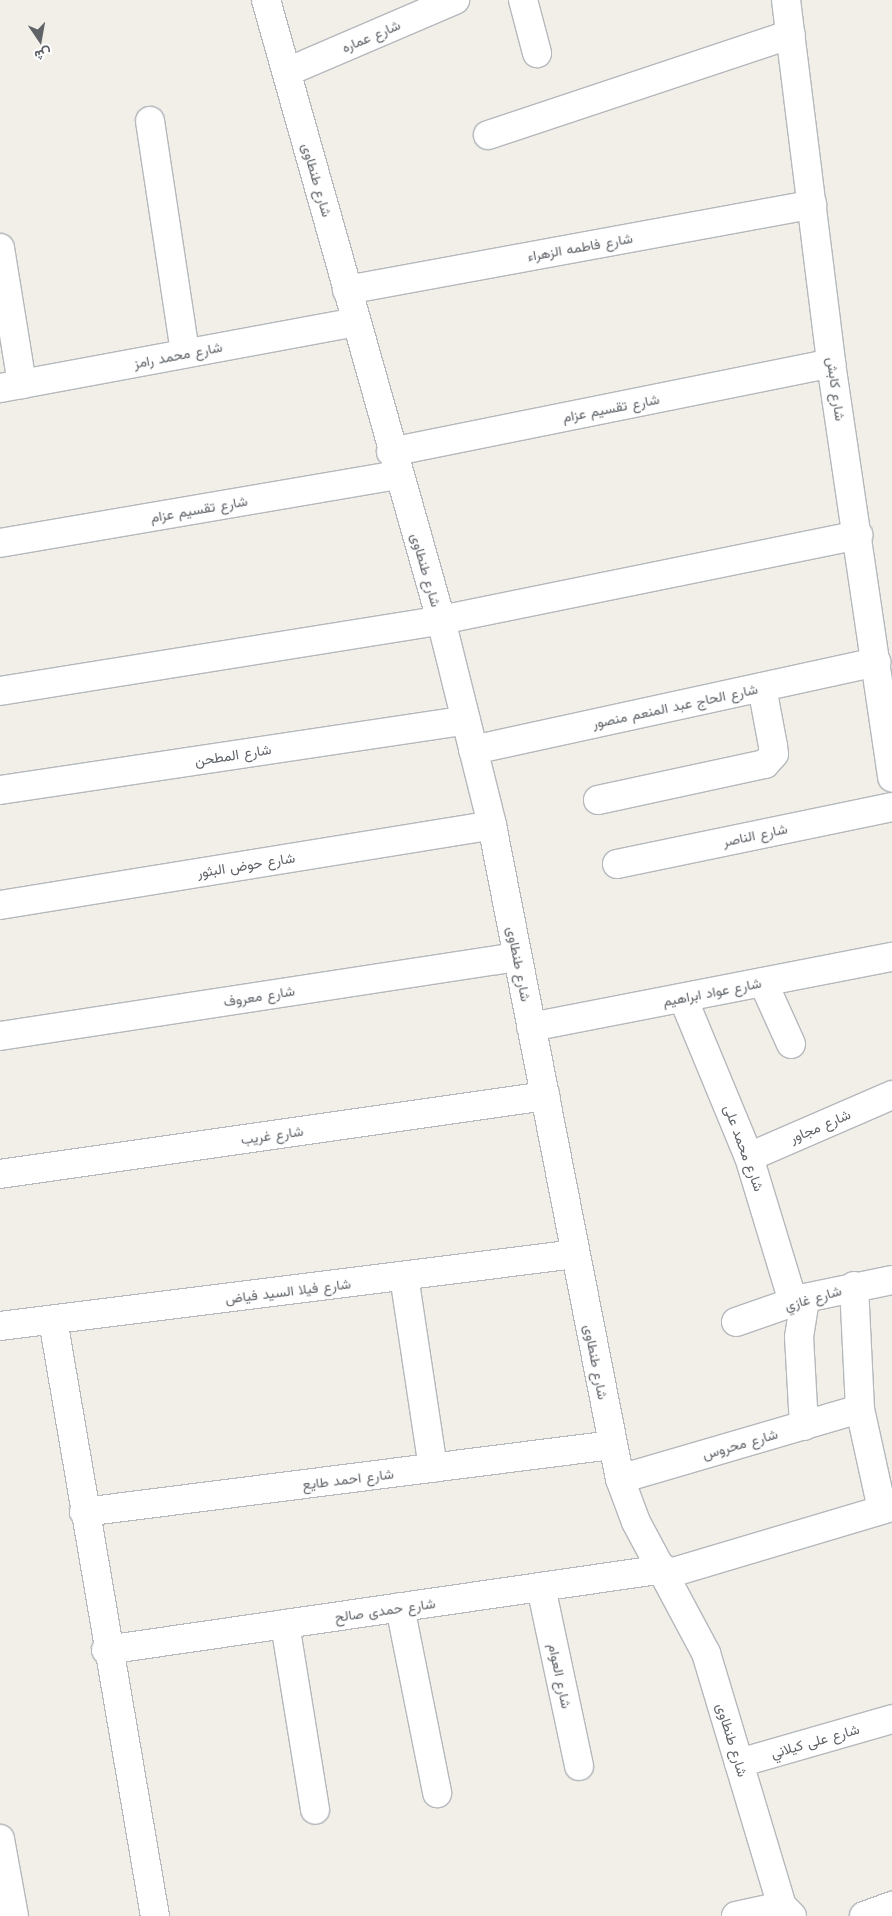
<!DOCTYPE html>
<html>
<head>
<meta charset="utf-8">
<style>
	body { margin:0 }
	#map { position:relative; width:892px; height:1916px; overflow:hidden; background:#f1efe8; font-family:"Work Sans",Vazirmatn,sans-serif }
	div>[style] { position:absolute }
	.roads { filter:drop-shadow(1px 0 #b5b8bc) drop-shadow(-1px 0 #b5b8bc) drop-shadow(0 1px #b5b8bc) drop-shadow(0 -1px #b5b8bc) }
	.minor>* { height:28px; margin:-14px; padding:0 14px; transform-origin:14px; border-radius:14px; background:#fff }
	span { translate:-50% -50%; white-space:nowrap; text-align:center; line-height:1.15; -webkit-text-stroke:4px #fff; paint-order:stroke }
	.street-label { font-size:14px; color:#5f6368 }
	.north { position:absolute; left:15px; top:15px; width:50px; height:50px; -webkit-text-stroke:4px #fff; paint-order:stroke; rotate:168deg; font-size:14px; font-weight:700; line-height:20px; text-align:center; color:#5f6368 }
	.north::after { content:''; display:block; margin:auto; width:18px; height:22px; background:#5f6368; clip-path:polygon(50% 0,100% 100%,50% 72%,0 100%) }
</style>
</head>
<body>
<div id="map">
	<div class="roads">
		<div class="minor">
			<i style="left:266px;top:0;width:644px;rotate:74.24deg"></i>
			<i style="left:441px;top:620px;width:211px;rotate:76deg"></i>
			<i style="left:492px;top:825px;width:666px;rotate:78.93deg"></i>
			<i style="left:620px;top:1479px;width:46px;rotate:69.6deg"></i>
			<i style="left:636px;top:1522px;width:149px;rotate:61.9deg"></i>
			<i style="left:706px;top:1653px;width:264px;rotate:73.3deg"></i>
			<i style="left:782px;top:1906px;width:14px;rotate:45deg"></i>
			<i style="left:523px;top:0;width:55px;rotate:75.2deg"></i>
			<i style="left:786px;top:0;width:366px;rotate:82.9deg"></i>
			<i style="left:831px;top:363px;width:419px;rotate:81.6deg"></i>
			<i style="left:287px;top:72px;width:183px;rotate:-23.2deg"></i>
			<i style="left:150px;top:121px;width:235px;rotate:81.4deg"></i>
			<i style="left:488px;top:135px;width:319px;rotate:-18.4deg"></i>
			<i style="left:0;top:248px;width:138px;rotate:80.8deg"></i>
			<i style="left:347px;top:290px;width:473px;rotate:-10.4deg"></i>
			<i style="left:0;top:388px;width:362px;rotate:-10.5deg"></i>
			<i style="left:391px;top:452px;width:449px;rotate:-11.4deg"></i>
			<i style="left:0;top:543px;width:404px;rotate:-9.7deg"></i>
			<i style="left:0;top:691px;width:447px;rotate:-9.1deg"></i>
			<i style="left:441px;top:620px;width:426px;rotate:-11.5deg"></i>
			<i style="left:473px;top:750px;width:413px;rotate:-12.3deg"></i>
			<i style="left:0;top:790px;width:471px;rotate:-8.5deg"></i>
			<i style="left:598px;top:800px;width:171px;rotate:-12.2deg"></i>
			<i style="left:765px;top:764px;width:13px;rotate:-48deg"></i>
			<i style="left:774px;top:754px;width:8px;rotate:-97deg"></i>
			<i style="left:773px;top:746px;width:60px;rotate:-100.6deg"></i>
			<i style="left:617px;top:864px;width:281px;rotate:-11.7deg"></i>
			<i style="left:0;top:905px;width:498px;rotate:-9.2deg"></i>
			<i style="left:763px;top:982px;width:68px;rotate:65.7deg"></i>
			<i style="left:683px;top:998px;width:172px;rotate:67.5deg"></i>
			<i style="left:749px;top:1157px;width:152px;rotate:73.1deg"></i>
			<i style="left:531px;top:1027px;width:368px;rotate:-11deg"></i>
			<i style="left:0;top:1036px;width:523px;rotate:-8.69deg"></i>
			<i style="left:749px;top:1157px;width:156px;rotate:-23.4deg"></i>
			<i style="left:0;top:1174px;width:551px;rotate:-8.14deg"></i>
			<i style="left:404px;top:1276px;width:194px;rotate:81.4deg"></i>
			<i style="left:854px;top:1286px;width:123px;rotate:87.2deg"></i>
			<i style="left:860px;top:1409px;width:102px;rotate:77.6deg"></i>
			<i style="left:53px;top:1320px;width:605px;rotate:80.29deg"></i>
			<i style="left:736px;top:1322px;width:73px;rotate:-19.2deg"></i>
			<i style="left:805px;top:1298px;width:89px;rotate:-11.7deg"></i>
			<i style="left:0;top:1326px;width:580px;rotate:-7.13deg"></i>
			<i style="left:804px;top:1426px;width:89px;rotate:-93.2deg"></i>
			<i style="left:799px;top:1337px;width:39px;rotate:-81deg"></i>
			<i style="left:620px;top:1479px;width:250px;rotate:-16.3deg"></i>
			<i style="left:84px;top:1512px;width:532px;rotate:-7.23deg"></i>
			<i style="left:667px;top:1574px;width:235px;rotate:-16.6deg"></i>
			<i style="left:541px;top:1587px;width:183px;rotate:78deg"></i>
			<i style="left:400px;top:1607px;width:190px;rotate:78.7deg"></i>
			<i style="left:285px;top:1624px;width:188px;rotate:80.8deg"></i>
			<i style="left:106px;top:1650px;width:564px;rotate:-8.26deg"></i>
			<i style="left:739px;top:1763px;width:159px;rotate:-16deg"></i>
			<i style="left:0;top:1839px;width:78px;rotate:79.7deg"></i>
			<i style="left:736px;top:1916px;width:47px;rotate:-12.3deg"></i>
			<i style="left:864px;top:1916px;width:30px;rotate:-20deg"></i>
		</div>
	</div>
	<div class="street-label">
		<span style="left:371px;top:36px;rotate:-23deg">شارع عماره</span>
		<span style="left:317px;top:180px;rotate:74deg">شارع طنطاوى</span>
		<span style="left:580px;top:247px;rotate:-10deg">شارع فاطمه الزهراء</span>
		<span style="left:178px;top:355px;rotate:-11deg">شارع محمد رامز</span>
		<span style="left:836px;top:389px;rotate:82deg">شارع كابش</span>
		<span style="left:611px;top:408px;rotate:-11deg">شارع تقسيم عزام</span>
		<span style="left:199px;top:509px;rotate:-10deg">شارع تقسيم عزام</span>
		<span style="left:426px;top:570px;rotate:74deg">شارع طنطاوى</span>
		<span style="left:675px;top:706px;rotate:-12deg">شارع الحاج عبد المنعم منصور</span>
		<span style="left:233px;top:755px;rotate:-9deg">شارع المطحن</span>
		<span style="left:755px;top:835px;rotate:-12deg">شارع الناصر</span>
		<span style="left:246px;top:865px;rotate:-9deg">شارع حوض البثور</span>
		<span style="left:519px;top:964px;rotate:79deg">شارع طنطاوى</span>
		<span style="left:712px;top:992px;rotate:-11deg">شارع عواد ابراهيم</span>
		<span style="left:259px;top:996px;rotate:-9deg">شارع معروف</span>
		<span style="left:820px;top:1126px;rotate:-23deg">شارع مجاور</span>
		<span style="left:272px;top:1135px;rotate:-8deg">شارع غريب</span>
		<span style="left:744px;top:1148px;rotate:70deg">شارع محمد على</span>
		<span style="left:288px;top:1291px;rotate:-7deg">شارع فيلا السيد فياض</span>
		<span style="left:813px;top:1298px;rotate:-16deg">شارع غازي</span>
		<span style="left:596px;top:1362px;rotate:79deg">شارع طنطاوى</span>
		<span style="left:740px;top:1444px;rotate:-16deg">شارع محروس</span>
		<span style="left:348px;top:1479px;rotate:-7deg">شارع احمد طايع</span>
		<span style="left:385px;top:1610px;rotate:-8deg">شارع حمدى صالح</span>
		<span style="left:560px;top:1676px;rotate:78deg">شارع العوام</span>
		<span style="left:732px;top:1740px;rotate:73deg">شارع طنطاوى</span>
		<span style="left:815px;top:1741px;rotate:-16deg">شارع على كيلاني</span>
	</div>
	<div class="north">ش</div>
</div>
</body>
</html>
